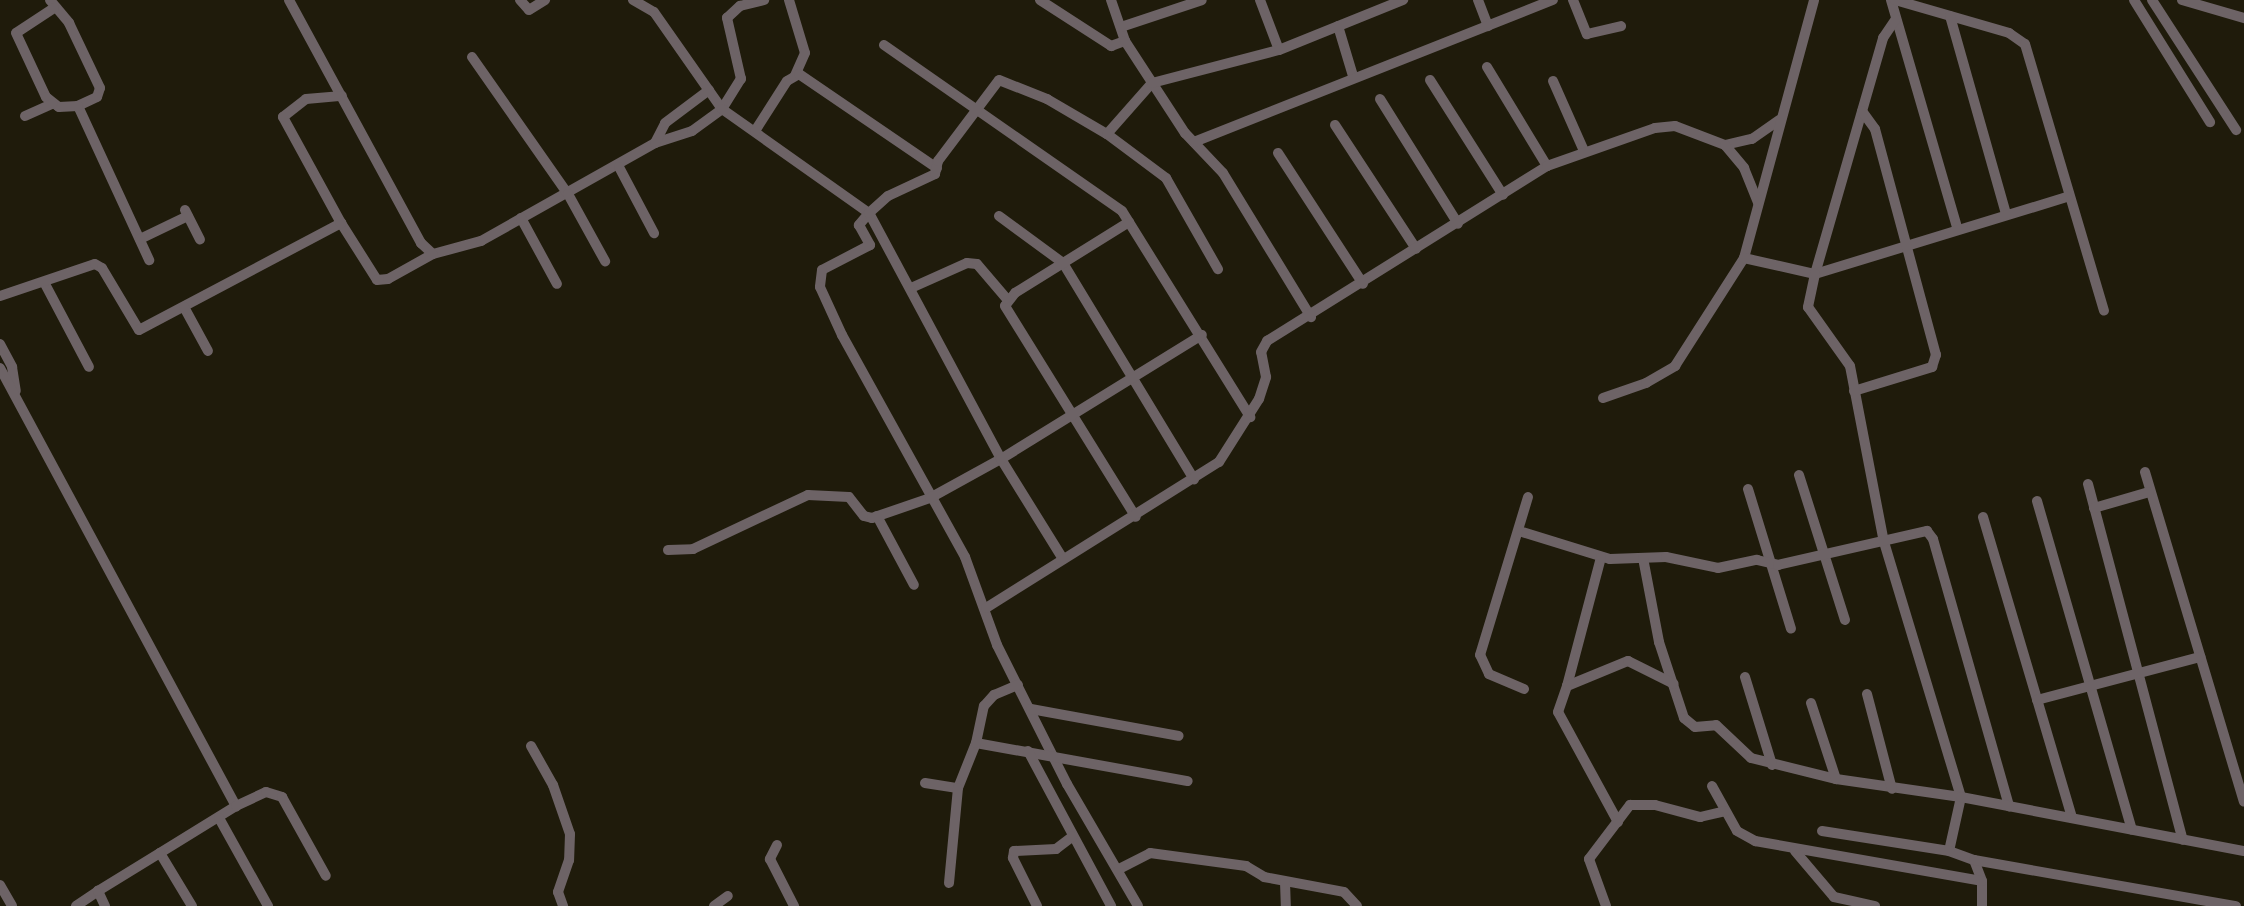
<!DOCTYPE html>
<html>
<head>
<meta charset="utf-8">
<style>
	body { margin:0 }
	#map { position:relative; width:2244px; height:906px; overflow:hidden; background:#1f1b0b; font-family:"Titillium Web",sans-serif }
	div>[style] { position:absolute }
	.minor>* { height:10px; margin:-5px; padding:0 5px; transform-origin:5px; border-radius:5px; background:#6d6366 }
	span { translate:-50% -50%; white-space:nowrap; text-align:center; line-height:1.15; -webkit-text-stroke:5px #151204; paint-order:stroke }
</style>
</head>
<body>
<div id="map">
	<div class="minor">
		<i style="left:50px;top:0;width:30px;rotate:50deg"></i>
		<i style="left:69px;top:23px;width:72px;rotate:64.5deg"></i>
		<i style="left:100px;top:88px;width:9px;rotate:108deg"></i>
		<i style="left:97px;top:97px;width:21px;rotate:155deg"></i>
		<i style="left:78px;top:106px;width:170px;rotate:65.2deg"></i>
		<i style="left:289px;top:0;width:277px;rotate:61.5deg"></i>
		<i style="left:421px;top:243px;width:16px;rotate:43deg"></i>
		<i style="left:433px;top:254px;width:50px;rotate:-15.2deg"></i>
		<i style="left:481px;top:241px;width:200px;rotate:-29.4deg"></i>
		<i style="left:655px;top:143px;width:39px;rotate:-18deg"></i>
		<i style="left:692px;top:131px;width:37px;rotate:-36deg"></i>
		<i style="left:722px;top:109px;width:36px;rotate:-58deg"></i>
		<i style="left:741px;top:79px;width:63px;rotate:-102.9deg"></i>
		<i style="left:727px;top:18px;width:18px;rotate:-43deg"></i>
		<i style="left:740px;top:6px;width:25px;rotate:-14deg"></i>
		<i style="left:520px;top:0;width:13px;rotate:48deg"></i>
		<i style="left:529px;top:10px;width:19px;rotate:-32deg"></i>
		<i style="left:633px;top:0;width:24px;rotate:30deg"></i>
		<i style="left:654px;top:12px;width:118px;rotate:55deg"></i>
		<i style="left:722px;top:109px;width:180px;rotate:35.3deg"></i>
		<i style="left:869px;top:213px;width:16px;rotate:130deg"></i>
		<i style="left:859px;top:225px;width:23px;rotate:61deg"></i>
		<i style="left:870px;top:245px;width:54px;rotate:152.5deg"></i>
		<i style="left:822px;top:270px;width:17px;rotate:97deg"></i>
		<i style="left:820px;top:287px;width:53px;rotate:65.4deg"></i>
		<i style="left:842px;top:335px;width:254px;rotate:61deg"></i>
		<i style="left:965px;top:557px;width:94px;rotate:70deg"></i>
		<i style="left:997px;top:645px;width:156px;rotate:63.3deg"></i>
		<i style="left:1067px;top:784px;width:141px;rotate:59.8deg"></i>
		<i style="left:789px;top:0;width:55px;rotate:73.2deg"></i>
		<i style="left:805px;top:53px;width:24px;rotate:114deg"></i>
		<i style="left:1040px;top:0;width:85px;rotate:32.9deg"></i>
		<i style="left:1111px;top:46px;width:15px;rotate:-20deg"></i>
		<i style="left:1111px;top:0;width:43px;rotate:71.1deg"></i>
		<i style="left:1125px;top:41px;width:110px;rotate:56.9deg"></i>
		<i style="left:1185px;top:133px;width:55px;rotate:46.5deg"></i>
		<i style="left:1223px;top:173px;width:169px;rotate:58.6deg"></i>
		<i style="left:1260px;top:0;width:53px;rotate:69.2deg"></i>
		<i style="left:1478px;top:0;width:28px;rotate:69deg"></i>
		<i style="left:1573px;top:0;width:37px;rotate:68deg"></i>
		<i style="left:1587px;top:34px;width:35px;rotate:-13deg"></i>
		<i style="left:1891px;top:0;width:236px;rotate:73.8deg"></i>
		<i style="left:1895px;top:0;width:119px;rotate:16.1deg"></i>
		<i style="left:2009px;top:33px;width:19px;rotate:35deg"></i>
		<i style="left:2025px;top:44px;width:278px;rotate:73.5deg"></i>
		<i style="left:2134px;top:0;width:144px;rotate:58.1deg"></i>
		<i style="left:2152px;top:0;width:155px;rotate:57.1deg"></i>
		<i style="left:2182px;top:0;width:65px;rotate:16.2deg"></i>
		<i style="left:54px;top:8px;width:45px;rotate:146.7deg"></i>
		<i style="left:16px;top:33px;width:71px;rotate:64.9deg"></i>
		<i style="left:46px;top:97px;width:16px;rotate:38deg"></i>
		<i style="left:59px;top:107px;width:19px;rotate:-3deg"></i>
		<i style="left:1950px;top:16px;width:206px;rotate:74.2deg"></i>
		<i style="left:1338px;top:26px;width:52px;rotate:73.3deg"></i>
		<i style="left:1121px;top:27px;width:85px;rotate:-18.4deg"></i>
		<i style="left:884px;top:45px;width:290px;rotate:34.9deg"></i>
		<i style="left:1122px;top:211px;width:243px;rotate:58.1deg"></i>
		<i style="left:472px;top:57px;width:167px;rotate:55deg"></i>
		<i style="left:568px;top:194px;width:77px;rotate:61.1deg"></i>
		<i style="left:1487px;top:67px;width:116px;rotate:58.8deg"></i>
		<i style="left:1430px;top:80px;width:136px;rotate:57.6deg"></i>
		<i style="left:1553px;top:81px;width:77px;rotate:66.1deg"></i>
		<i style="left:1380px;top:99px;width:147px;rotate:58deg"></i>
		<i style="left:25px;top:116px;width:30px;rotate:-24deg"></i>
		<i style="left:1335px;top:125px;width:148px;rotate:56.8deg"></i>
		<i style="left:755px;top:131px;width:59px;rotate:-57.4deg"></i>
		<i style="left:787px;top:81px;width:14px;rotate:-30deg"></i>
		<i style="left:799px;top:74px;width:167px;rotate:34.3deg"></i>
		<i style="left:1107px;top:134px;width:74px;rotate:36.7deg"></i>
		<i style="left:1166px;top:178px;width:105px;rotate:60.3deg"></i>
		<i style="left:1194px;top:142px;width:386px;rotate:-21.6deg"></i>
		<i style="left:655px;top:143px;width:22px;rotate:-63deg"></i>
		<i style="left:665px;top:123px;width:55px;rotate:-36.9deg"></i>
		<i style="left:1725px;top:145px;width:28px;rotate:-13deg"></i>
		<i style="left:1752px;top:139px;width:33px;rotate:-35deg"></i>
		<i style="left:1278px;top:153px;width:156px;rotate:57deg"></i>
		<i style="left:619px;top:167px;width:75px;rotate:62.1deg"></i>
		<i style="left:185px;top:210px;width:33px;rotate:63deg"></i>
		<i style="left:999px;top:216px;width:79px;rotate:36.3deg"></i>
		<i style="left:1063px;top:263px;width:253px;rotate:58.8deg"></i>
		<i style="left:521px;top:218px;width:75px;rotate:61.4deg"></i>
		<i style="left:1129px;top:222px;width:134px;rotate:148.1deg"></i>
		<i style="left:1015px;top:293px;width:16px;rotate:128deg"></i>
		<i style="left:1005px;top:306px;width:248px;rotate:58.2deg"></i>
		<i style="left:341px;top:223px;width:67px;rotate:57.7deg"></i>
		<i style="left:377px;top:280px;width:11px;rotate:-5deg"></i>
		<i style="left:388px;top:279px;width:51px;rotate:-29.1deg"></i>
		<i style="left:140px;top:239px;width:53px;rotate:-25.6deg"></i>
		<i style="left:1744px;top:258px;width:267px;rotate:-74.8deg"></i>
		<i style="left:1815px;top:274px;width:246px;rotate:-73.9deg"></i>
		<i style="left:1883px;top:38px;width:23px;rotate:-56deg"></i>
		<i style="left:1815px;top:274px;width:264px;rotate:-17deg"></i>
		<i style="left:44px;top:282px;width:96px;rotate:62.1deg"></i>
		<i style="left:911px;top:288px;width:61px;rotate:-24.1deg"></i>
		<i style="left:967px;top:263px;width:10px;rotate:6deg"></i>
		<i style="left:977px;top:264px;width:45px;rotate:49.5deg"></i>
		<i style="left:0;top:296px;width:100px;rotate:-18.6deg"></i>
		<i style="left:95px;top:264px;width:8px;rotate:30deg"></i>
		<i style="left:102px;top:268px;width:72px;rotate:59.2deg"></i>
		<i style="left:139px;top:330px;width:229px;rotate:-27.9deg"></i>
		<i style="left:341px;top:223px;width:121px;rotate:-118.7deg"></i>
		<i style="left:283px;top:117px;width:29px;rotate:-38deg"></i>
		<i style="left:306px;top:99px;width:36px;rotate:-5deg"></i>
		<i style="left:184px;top:307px;width:50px;rotate:61.4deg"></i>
		<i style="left:0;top:344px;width:26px;rotate:62deg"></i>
		<i style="left:12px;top:367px;width:24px;rotate:81deg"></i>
		<i style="left:0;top:368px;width:498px;rotate:61.7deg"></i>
		<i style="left:236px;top:806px;width:89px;rotate:148.3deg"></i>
		<i style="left:160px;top:853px;width:62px;rotate:58.9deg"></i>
		<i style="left:1854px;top:391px;width:82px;rotate:-17.1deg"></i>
		<i style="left:1932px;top:367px;width:13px;rotate:-72deg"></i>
		<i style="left:1936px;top:355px;width:234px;rotate:-105.1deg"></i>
		<i style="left:1875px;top:129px;width:22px;rotate:-126deg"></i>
		<i style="left:1603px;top:398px;width:46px;rotate:-19.2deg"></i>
		<i style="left:1646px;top:383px;width:34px;rotate:-30deg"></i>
		<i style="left:1675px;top:366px;width:128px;rotate:-57.4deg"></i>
		<i style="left:1744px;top:258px;width:73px;rotate:12.7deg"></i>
		<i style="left:1815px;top:274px;width:34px;rotate:102deg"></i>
		<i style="left:1808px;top:307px;width:72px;rotate:54.6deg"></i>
		<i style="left:1850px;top:366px;width:179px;rotate:79.1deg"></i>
		<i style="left:1884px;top:542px;width:266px;rotate:73.2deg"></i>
		<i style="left:1961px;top:797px;width:55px;rotate:102.5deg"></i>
		<i style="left:1949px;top:851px;width:27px;rotate:20deg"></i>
		<i style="left:1974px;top:860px;width:22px;rotate:69deg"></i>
		<i style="left:1982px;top:881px;width:25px;rotate:90deg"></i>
		<i style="left:2145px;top:472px;width:344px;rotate:73.3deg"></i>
		<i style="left:1799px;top:475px;width:152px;rotate:72.4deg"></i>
		<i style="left:2088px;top:484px;width:368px;rotate:75.1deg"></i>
		<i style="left:1748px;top:489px;width:146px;rotate:72.9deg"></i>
		<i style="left:2037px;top:501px;width:342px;rotate:73.9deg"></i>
		<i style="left:2094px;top:508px;width:57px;rotate:-16.2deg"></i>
		<i style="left:877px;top:516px;width:78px;rotate:61.8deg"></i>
		<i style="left:1983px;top:517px;width:314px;rotate:73.5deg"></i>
		<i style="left:1519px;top:531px;width:95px;rotate:17.1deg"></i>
		<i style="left:1610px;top:559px;width:56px;rotate:-2deg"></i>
		<i style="left:1666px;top:557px;width:53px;rotate:11.9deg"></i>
		<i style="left:1718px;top:568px;width:40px;rotate:-12deg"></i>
		<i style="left:1757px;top:560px;width:22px;rotate:13deg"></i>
		<i style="left:1778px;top:565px;width:153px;rotate:-12.9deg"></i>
		<i style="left:1927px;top:531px;width:10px;rotate:53deg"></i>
		<i style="left:1933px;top:539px;width:278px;rotate:74.1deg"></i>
		<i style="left:668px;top:550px;width:25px;rotate:-2deg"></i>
		<i style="left:693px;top:549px;width:127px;rotate:-25.2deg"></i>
		<i style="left:808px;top:495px;width:41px;rotate:2.8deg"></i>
		<i style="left:849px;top:497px;width:24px;rotate:52deg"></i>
		<i style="left:864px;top:516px;width:8px;rotate:14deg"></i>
		<i style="left:872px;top:518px;width:61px;rotate:-19deg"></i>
		<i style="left:930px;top:498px;width:81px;rotate:-28.8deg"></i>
		<i style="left:1001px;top:459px;width:279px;rotate:-118.2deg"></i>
		<i style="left:869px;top:213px;width:25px;rotate:-42deg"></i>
		<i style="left:888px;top:196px;width:52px;rotate:-25.1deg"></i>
		<i style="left:935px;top:174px;width:13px;rotate:-77deg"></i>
		<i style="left:938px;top:161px;width:101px;rotate:-53deg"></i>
		<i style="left:999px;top:80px;width:52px;rotate:21.6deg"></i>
		<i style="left:1047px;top:99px;width:69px;rotate:30.3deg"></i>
		<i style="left:1107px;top:134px;width:68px;rotate:-48.6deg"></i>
		<i style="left:1152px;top:83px;width:131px;rotate:-14.6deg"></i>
		<i style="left:1279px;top:50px;width:134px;rotate:-22deg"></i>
		<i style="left:1643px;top:558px;width:86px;rotate:79.2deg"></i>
		<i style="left:1659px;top:642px;width:80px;rotate:71.8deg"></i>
		<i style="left:1684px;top:718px;width:14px;rotate:39deg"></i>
		<i style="left:1695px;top:727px;width:21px;rotate:-5deg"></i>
		<i style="left:1716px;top:725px;width:48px;rotate:43.3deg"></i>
		<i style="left:1751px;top:758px;width:88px;rotate:13.9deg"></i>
		<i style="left:1836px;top:779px;width:126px;rotate:8.2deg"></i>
		<i style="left:1961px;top:797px;width:288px;rotate:10.8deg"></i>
		<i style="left:1063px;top:559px;width:118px;rotate:-121.8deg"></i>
		<i style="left:1001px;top:459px;width:236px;rotate:-31.7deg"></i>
		<i style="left:986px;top:608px;width:275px;rotate:-32.1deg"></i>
		<i style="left:1219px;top:462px;width:75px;rotate:-57.6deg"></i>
		<i style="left:1259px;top:399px;width:23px;rotate:-72deg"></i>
		<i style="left:1266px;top:377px;width:25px;rotate:-101deg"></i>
		<i style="left:1261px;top:352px;width:13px;rotate:-61deg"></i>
		<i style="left:1267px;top:341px;width:330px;rotate:-32deg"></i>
		<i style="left:1547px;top:166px;width:114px;rotate:-19.4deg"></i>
		<i style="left:1655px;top:128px;width:20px;rotate:-6deg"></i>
		<i style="left:1675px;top:126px;width:53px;rotate:20.8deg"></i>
		<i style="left:1725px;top:145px;width:30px;rotate:50deg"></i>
		<i style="left:1744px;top:168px;width:38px;rotate:68deg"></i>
		<i style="left:1745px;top:677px;width:92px;rotate:72.9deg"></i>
		<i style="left:1567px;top:686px;width:133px;rotate:-75.2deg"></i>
		<i style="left:1524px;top:689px;width:38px;rotate:-157deg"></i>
		<i style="left:1489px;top:674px;width:21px;rotate:-115deg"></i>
		<i style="left:1480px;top:655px;width:165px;rotate:-73.1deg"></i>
		<i style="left:1867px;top:694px;width:98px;rotate:75.3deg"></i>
		<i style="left:2037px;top:700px;width:169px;rotate:-14.8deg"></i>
		<i style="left:1811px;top:703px;width:80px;rotate:71.8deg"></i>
		<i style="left:1031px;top:709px;width:150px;rotate:10.3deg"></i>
		<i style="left:976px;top:743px;width:215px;rotate:10.2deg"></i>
		<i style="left:531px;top:746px;width:45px;rotate:60.6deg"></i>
		<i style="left:553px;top:785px;width:52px;rotate:70.9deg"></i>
		<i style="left:570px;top:834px;width:26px;rotate:92deg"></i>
		<i style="left:569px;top:860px;width:34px;rotate:109deg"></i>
		<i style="left:558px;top:892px;width:15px;rotate:70deg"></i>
		<i style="left:1028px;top:751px;width:176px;rotate:61.8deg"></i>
		<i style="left:925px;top:783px;width:33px;rotate:9deg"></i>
		<i style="left:958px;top:788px;width:48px;rotate:-68.2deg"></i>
		<i style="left:976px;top:743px;width:38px;rotate:-78deg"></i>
		<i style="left:984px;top:706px;width:15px;rotate:-48deg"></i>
		<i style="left:994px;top:695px;width:26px;rotate:-23deg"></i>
		<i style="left:1712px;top:786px;width:51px;rotate:60.9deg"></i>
		<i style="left:1737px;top:831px;width:21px;rotate:29deg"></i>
		<i style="left:1755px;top:841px;width:230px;rotate:10deg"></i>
		<i style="left:236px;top:806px;width:33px;rotate:-25deg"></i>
		<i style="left:266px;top:792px;width:17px;rotate:17deg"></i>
		<i style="left:282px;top:797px;width:90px;rotate:60.9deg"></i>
		<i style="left:219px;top:818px;width:101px;rotate:60.9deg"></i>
		<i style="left:1618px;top:822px;width:125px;rotate:-118.6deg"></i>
		<i style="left:1558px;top:712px;width:28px;rotate:-71deg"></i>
		<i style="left:1567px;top:686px;width:66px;rotate:-22.3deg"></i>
		<i style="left:1628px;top:661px;width:51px;rotate:26.6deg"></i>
		<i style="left:1822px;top:831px;width:129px;rotate:8.9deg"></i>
		<i style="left:777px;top:845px;width:16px;rotate:117deg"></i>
		<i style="left:770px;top:859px;width:53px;rotate:62.9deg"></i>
		<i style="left:1795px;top:851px;width:60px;rotate:49.7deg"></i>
		<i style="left:1834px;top:897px;width:42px;rotate:12.4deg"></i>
		<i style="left:1974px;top:860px;width:266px;rotate:10deg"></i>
		<i style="left:1119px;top:869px;width:35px;rotate:-27deg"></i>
		<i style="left:1150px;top:853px;width:97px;rotate:7.7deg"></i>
		<i style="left:1246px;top:866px;width:21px;rotate:31deg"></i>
		<i style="left:1264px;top:877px;width:81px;rotate:10.6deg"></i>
		<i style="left:1344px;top:892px;width:19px;rotate:47deg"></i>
		<i style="left:1285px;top:882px;width:24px;rotate:88deg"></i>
		<i style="left:949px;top:883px;width:95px;rotate:-84.6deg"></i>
		<i style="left:0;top:885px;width:24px;rotate:60deg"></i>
		<i style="left:76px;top:906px;width:27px;rotate:-34deg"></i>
		<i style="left:105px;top:906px;width:17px;rotate:-115deg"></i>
		<i style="left:98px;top:891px;width:73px;rotate:-31.5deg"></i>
		<i style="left:714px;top:906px;width:17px;rotate:-36deg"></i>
		<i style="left:1037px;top:906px;width:54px;rotate:-116.6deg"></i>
		<i style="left:1013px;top:858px;width:7px;rotate:-82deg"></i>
		<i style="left:1014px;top:851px;width:42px;rotate:-2.7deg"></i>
		<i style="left:1056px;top:849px;width:21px;rotate:-37deg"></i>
		<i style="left:1606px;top:906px;width:50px;rotate:-109.9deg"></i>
		<i style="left:1589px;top:859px;width:68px;rotate:-52.8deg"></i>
		<i style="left:1630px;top:805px;width:25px"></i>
		<i style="left:1655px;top:805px;width:47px;rotate:14.9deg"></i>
		<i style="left:1700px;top:817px;width:26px;rotate:-13deg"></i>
	</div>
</div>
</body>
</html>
